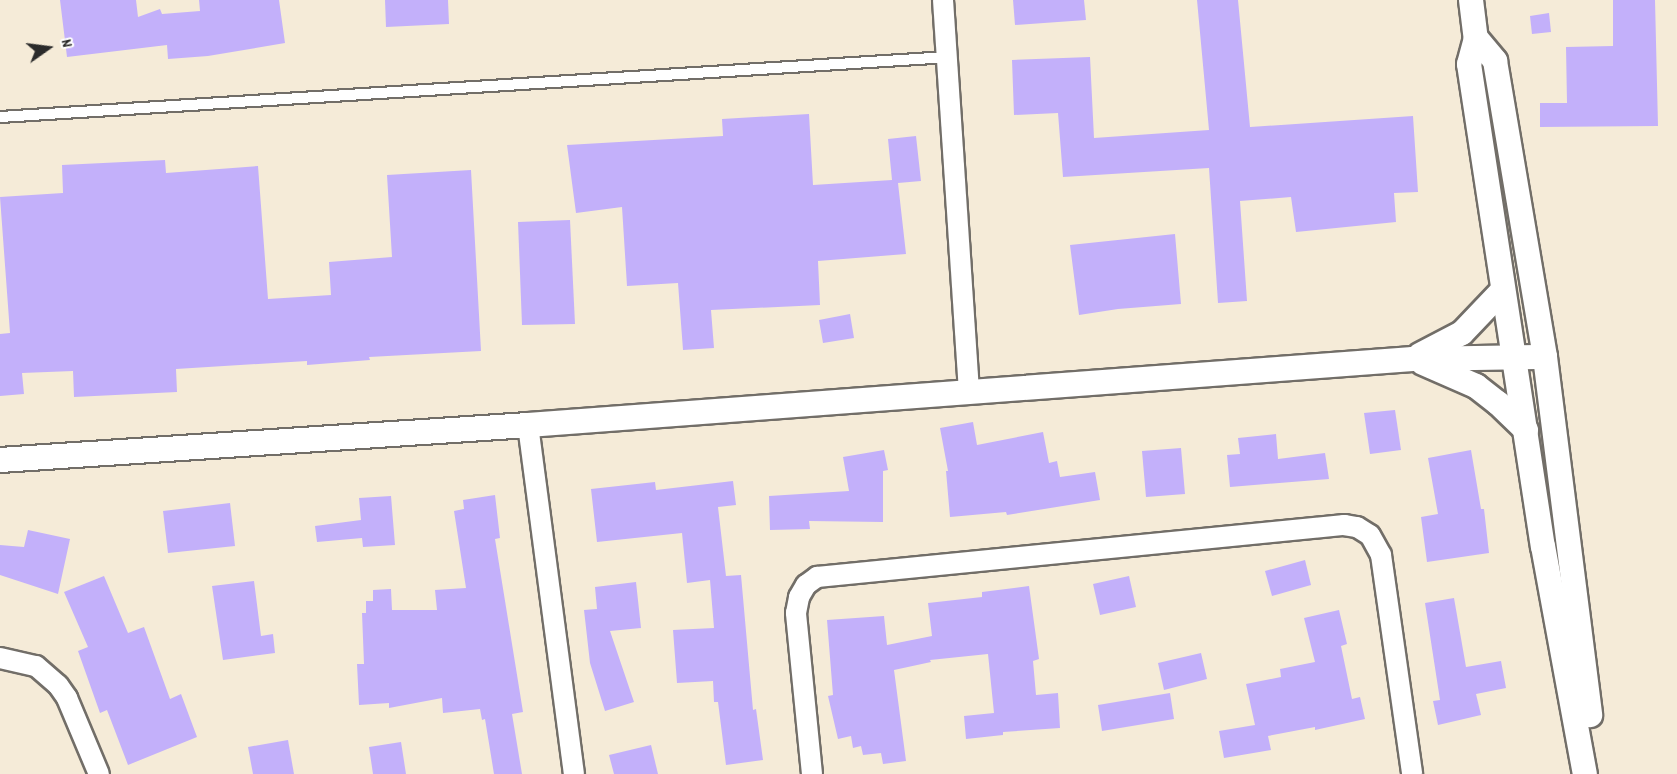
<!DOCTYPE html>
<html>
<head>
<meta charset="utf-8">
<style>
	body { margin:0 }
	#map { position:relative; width:1677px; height:774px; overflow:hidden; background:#f5ebd8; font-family:Dekko,sans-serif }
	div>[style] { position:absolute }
	.building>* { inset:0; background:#c3b0fa }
	.roads { filter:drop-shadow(2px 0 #726e68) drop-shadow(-2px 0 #726e68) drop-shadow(0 2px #726e68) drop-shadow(0 -2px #726e68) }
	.service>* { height:10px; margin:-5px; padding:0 5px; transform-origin:5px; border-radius:5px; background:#fff }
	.minor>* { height:20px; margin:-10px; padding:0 10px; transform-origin:10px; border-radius:10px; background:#fff }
	.tertiary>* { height:24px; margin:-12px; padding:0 12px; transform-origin:12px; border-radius:12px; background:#fff }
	span { translate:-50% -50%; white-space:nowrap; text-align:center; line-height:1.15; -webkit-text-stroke:6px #fff; paint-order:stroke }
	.north { position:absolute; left:18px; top:18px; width:60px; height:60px; -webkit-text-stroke:4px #fff; paint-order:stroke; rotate:76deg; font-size:16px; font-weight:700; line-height:24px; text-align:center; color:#2b2b2b }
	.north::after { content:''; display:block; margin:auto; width:21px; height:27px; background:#2b2b2b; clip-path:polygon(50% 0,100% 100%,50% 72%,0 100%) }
</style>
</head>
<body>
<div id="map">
	<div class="building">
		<i style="clip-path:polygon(60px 0,136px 0,138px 17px,160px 9px,162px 14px,200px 11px,199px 0,279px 0,285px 43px,208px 56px,168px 59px,167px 45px,67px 57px)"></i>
		<i style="clip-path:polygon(385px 0,448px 0,449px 24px,386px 27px)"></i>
		<i style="clip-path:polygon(1013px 0,1084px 0,1086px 20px,1015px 25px)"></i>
		<i style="clip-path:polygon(1197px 0,1238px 0,1250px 127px,1413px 116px,1418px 192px,1394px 193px,1396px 222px,1296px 232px,1291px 197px,1240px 201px,1247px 301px,1218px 303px,1209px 168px,1063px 177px,1058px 113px,1014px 115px,1012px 60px,1090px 57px,1094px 138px,1209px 130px)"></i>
		<i style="clip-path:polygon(1613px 0,1655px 0,1658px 126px,1540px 127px,1540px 103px,1567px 103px,1566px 47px,1613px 46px)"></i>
		<i style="clip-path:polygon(1549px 13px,1551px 32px,1532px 34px,1530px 16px)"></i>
		<i style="clip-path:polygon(809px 114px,813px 185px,892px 180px,888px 139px,916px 136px,921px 181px,898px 183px,906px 254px,818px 261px,820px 305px,711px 310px,714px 348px,683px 350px,678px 283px,627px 286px,622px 207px,576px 213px,567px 145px,723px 136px,722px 119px)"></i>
		<i style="clip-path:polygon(165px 160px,166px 173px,258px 166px,268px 299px,331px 295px,329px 262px,392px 257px,387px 175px,471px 170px,481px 351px,369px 357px,370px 360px,307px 365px,307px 361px,176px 369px,177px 392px,74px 397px,73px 371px,22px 373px,24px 394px,0 396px,0 334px,10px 333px,0 197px,63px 193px,62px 165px)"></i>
		<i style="clip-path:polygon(570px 220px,575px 324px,522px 325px,518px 222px)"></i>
		<i style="clip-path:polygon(1175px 234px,1181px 304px,1118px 309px,1079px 315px,1070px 245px)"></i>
		<i style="clip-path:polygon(850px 314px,854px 338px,823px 343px,819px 320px)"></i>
		<i style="clip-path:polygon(1395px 410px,1401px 450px,1370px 454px,1364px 413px)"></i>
		<i style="clip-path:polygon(973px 422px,977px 445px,1043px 432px,1049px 463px,1057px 461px,1060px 477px,1095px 472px,1100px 500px,1007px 515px,1006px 512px,950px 517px,946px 471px,948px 471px,940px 428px)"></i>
		<i style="clip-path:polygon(1276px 434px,1278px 459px,1325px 453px,1329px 479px,1230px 487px,1227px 455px,1240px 454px,1238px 438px)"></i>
		<i style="clip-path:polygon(1181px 448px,1185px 494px,1146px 497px,1142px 451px)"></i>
		<i style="clip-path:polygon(884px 450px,888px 470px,883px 471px,883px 522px,809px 521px,810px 529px,770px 530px,769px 496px,849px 491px,843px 457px)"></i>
		<i style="clip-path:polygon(1471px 450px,1481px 509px,1484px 509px,1489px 553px,1427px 562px,1421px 517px,1438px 514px,1428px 458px)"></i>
		<i style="clip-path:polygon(733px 481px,736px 505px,718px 507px,726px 576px,741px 575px,753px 710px,756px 709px,763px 760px,726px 765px,718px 702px,714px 702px,713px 681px,677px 683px,673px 630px,714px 628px,710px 580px,687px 583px,682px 533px,597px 542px,591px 489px,655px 482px,656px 490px)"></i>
		<i style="clip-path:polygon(495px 495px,500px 538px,495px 539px,523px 712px,512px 714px,522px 774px,494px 774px,485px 719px,482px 720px,480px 709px,443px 713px,442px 698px,389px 708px,389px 703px,359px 705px,357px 664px,364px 664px,362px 613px,366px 613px,366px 601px,373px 601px,373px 590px,391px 589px,392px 610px,437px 610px,435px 590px,466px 588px,454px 511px,464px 509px,463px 500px)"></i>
		<i style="clip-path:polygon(391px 496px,395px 545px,363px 547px,362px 538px,317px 542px,315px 526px,361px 520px,359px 498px)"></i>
		<i style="clip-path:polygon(230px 503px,235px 546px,168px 553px,163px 511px)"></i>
		<i style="clip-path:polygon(28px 530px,70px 539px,58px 594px,0 575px,0 545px,24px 547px)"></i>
		<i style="clip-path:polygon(1305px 560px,1311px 585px,1272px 596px,1265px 571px)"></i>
		<i style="clip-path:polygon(104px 576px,128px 633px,144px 627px,170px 699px,181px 694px,197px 737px,128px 765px,107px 710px,100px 713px,78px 651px,88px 647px,64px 592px)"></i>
		<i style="clip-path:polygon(1129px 576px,1136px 607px,1100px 615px,1093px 584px)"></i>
		<i style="clip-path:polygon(254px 581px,261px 636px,273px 634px,275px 653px,223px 660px,212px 586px)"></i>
		<i style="clip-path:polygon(636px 582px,641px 628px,610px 631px,634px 702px,605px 711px,590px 663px,584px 610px,597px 609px,595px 587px)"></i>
		<i style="clip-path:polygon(1029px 586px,1039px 659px,1033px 661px,1036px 695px,1058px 693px,1060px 728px,1003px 732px,1003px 735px,966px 739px,964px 716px,994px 713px,988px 654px,930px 660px,931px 662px,894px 670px,906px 761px,883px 764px,881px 753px,863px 755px,861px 746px,853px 748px,851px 736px,838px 739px,828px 696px,833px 695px,827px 620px,884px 616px,887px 645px,932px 636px,928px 603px,982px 597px,982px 592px)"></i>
		<i style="clip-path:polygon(1454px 598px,1466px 667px,1501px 661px,1506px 688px,1476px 694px,1481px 715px,1438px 725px,1433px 701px,1440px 700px,1425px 603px)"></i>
		<i style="clip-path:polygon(1339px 610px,1347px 644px,1341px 646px,1352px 699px,1360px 697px,1365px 719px,1315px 730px,1315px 727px,1268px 736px,1271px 750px,1224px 758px,1219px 731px,1255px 725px,1246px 684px,1281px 677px,1280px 669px,1315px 662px,1304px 618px)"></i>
		<i style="clip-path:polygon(1201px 653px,1207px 679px,1164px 690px,1158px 663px)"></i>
		<i style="clip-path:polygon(1170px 693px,1174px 719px,1102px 731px,1098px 705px)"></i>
		<i style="clip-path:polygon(288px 740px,294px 774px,253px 774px,248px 747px)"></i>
		<i style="clip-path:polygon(401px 742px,406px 774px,373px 774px,369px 747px)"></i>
		<i style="clip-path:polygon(651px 745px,658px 774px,614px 774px,609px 755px)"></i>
	</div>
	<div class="roads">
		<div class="service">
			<i style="left:0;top:117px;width:950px;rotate:-3.62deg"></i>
		</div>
		<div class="minor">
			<i style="left:943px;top:0;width:393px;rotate:86.2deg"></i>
			<i style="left:528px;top:425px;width:352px;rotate:82.5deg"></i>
			<i style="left:0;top:658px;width:37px;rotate:13deg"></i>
			<i style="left:36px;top:666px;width:29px;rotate:41deg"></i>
			<i style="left:58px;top:685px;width:16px;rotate:55deg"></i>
			<i style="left:67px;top:698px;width:82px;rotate:67.2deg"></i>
			<i style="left:812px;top:774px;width:162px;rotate:-95.7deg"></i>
			<i style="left:796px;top:613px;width:16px;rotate:-79deg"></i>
			<i style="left:799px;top:597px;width:14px;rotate:-60deg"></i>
			<i style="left:806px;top:585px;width:14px;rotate:-36deg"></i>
			<i style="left:817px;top:577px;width:530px;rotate:-5.64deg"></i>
			<i style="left:1344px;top:525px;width:13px;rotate:9deg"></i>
			<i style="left:1357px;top:527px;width:15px;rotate:32deg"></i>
			<i style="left:1370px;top:535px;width:23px;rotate:61deg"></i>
			<i style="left:1381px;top:555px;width:221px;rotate:81.9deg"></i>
		</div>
		<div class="tertiary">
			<i style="left:1471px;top:0;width:38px;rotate:83deg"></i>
			<i style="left:1476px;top:38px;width:27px;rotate:105deg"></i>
			<i style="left:1469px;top:64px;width:488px;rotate:81.3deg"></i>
			<i style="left:1543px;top:546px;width:232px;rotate:79.6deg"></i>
			<i style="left:1476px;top:38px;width:30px;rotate:50deg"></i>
			<i style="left:1495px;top:61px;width:300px;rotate:80.4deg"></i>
			<i style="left:1545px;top:357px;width:361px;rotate:82.8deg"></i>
			<i style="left:1420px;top:355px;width:47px;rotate:-27.6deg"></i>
			<i style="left:1462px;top:333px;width:59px;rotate:-46.4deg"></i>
			<i style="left:1423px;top:363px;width:58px;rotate:23.5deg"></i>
			<i style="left:1476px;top:386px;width:28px;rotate:38deg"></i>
			<i style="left:1498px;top:403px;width:39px;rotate:44deg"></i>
			<i style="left:0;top:460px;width:529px;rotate:-3.79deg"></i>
			<i style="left:528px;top:425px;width:887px;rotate:-4.27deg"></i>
			<i style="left:1413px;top:359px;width:132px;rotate:-0.9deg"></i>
		</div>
	</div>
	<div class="north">N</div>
</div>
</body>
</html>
